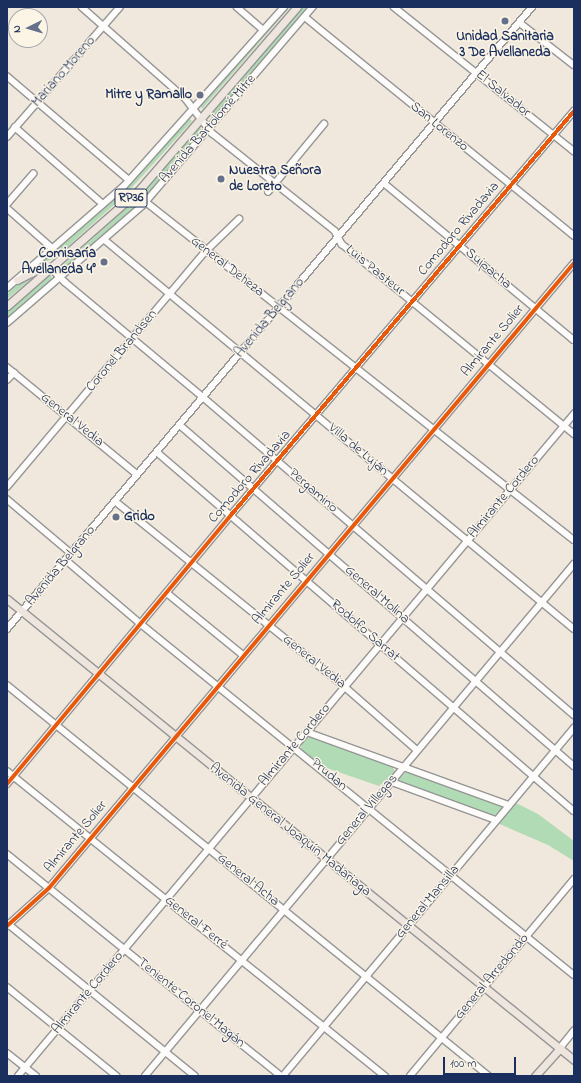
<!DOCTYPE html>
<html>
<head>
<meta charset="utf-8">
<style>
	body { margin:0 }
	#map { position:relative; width:581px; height:1083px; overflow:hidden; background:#f0e8dc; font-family:"Indie Flower",sans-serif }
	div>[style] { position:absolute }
	.green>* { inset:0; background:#b1dbb4 }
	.roads { filter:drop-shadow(1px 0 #969697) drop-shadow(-1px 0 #969697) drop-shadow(0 1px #969697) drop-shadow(0 -1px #969697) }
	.minor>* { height:5.5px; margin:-2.75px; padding:0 2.75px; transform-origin:2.75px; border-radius:2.75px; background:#fdfcfa }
	.major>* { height:7px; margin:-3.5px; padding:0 3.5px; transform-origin:3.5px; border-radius:3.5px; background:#eee6de }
	.cycleway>* { height:4px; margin:-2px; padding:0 2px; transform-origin:2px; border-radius:2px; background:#e8590c }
	.dots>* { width:11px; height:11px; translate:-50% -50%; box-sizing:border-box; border:2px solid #fcf5e5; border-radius:50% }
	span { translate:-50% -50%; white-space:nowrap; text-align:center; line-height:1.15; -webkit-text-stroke:3px #fcf5e5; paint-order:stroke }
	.shield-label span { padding:1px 3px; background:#fcf5e5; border:1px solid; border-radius:3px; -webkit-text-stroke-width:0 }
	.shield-label { font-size:13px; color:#1b2f5e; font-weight:700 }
	.poi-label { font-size:14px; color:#1b2f5e; font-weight:700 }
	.right { translate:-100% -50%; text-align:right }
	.left { translate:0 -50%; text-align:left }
	.street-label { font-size:14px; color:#1b2f5e }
	.frame { position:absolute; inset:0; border:8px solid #1b2f5e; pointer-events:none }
	.north { position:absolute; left:8px; top:8px; width:40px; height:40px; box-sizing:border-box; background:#fcf5e5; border:1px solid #a2a6af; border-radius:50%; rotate:265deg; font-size:11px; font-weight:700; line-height:16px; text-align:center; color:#1b2f5e }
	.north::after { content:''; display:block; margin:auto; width:14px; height:18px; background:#66708a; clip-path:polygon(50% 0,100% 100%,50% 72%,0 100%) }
	.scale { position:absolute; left:443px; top:1057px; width:73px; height:18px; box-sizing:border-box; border:2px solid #1b2f5e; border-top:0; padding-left:5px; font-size:12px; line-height:14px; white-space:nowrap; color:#1b2f5e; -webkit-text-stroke:3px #fcf5e5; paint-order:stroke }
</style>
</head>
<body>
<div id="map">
	<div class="green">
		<i style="clip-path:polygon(286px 7px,290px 7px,202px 109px,200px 106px)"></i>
		<i style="clip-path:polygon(303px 7px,309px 7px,213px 119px,210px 116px)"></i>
		<i style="clip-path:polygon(189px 118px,192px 121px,127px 193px,56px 257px,34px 268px,135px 178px)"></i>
		<i style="clip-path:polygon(199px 128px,203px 130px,144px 199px,62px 274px,58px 270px,141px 195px)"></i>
		<i style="clip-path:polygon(41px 271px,7px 299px,7px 294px,27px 276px)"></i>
		<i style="clip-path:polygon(50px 275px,53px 279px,7px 318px,7px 312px)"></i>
		<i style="clip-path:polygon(310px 737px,392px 766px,395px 772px,379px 786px,324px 767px,301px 749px,302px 741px)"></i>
		<i style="clip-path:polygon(406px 772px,501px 804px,502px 808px,494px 816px,400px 783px,398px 780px)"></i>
		<i style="clip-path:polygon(516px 803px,538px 814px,574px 841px,574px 861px,548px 845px,497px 823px)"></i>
	</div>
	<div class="roads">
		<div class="minor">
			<i style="left:82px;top:7px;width:139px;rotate:41.5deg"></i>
			<i style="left:186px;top:99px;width:43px;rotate:52.6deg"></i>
			<i style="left:212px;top:133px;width:157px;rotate:38.5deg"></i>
			<i style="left:335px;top:231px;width:15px;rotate:62deg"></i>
			<i style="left:342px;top:244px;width:300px;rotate:39.3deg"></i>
			<i style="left:237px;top:7px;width:35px;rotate:41deg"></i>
			<i style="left:394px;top:7px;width:231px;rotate:38.7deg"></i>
			<i style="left:305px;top:17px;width:347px;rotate:39.1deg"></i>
			<i style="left:520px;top:23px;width:68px;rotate:37.9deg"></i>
			<i style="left:7px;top:76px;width:160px;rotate:40.4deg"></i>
			<i style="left:15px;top:127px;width:117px;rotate:41.2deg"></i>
			<i style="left:7px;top:137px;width:172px;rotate:-49deg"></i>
			<i style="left:384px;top:183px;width:246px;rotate:39.6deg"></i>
			<i style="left:268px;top:192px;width:88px;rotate:-50.5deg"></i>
			<i style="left:146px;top:202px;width:545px;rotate:38.3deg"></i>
			<i style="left:7px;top:204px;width:40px;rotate:-49deg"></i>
			<i style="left:7px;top:208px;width:60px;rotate:41.6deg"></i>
			<i style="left:105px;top:240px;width:609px;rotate:39.67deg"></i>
			<i style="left:51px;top:268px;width:20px;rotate:45deg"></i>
			<i style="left:65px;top:282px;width:180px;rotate:39.8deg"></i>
			<i style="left:203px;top:397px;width:489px;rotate:40.6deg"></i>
			<i style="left:7px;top:288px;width:155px;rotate:-41.1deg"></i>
			<i style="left:124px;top:186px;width:240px;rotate:-48.2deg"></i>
			<i style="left:7px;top:323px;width:180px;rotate:-40.9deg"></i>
			<i style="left:143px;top:205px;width:261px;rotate:-49.4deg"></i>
			<i style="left:7px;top:367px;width:168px;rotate:39.5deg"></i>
			<i style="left:7px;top:380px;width:10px;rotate:-45deg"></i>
			<i style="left:180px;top:425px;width:521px;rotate:40.88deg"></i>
			<i style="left:157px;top:452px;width:550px;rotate:40.73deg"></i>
			<i style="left:7px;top:487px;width:309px;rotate:-49.9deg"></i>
			<i style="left:206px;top:251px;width:46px;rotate:-44.1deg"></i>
			<i style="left:7px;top:499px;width:84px;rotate:40.2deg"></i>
			<i style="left:115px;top:501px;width:294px;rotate:38.9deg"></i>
			<i style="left:344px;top:686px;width:97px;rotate:41.2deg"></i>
			<i style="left:66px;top:560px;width:99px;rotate:40.5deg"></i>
			<i style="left:141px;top:624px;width:557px;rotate:39.03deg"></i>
			<i style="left:167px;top:593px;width:98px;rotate:39.2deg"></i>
			<i style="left:7px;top:629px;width:814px;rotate:-49.83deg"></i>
			<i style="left:7px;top:685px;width:621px;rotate:39.05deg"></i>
			<i style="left:307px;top:732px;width:215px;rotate:19.9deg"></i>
			<i style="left:7px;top:771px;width:486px;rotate:38.9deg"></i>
			<i style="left:392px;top:782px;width:111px;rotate:20.1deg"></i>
			<i style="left:7px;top:784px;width:350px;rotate:-50.2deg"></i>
			<i style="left:231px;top:515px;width:530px;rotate:-49.67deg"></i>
			<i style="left:7px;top:854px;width:353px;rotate:39deg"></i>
			<i style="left:7px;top:923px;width:242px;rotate:39.1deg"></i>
			<i style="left:7px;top:926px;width:57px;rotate:-42.1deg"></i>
			<i style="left:49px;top:888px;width:816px;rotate:-49.97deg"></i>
			<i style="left:7px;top:987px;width:141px;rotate:39deg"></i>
			<i style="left:560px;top:1048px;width:22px;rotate:-51deg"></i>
			<i style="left:7px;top:1053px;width:37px;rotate:38deg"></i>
			<i style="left:18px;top:1076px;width:865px;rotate:-49.97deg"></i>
			<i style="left:145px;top:1076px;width:668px;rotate:-50.04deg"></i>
			<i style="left:283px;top:1076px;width:454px;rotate:-50.1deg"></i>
			<i style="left:410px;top:1076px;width:256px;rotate:-50.2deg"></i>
		</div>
		<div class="major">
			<i style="left:17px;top:280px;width:25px;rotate:-27deg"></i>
			<i style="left:39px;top:269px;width:12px;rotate:-5deg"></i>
			<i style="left:7px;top:306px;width:176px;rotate:-41.3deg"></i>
			<i style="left:139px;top:190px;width:242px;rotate:-49.2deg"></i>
			<i style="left:7px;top:599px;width:731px;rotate:39.11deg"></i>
			<i style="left:535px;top:1076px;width:38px;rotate:-48deg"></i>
		</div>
	</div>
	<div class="cycleway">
		<i style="left:7px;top:784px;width:350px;rotate:-50.2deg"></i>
		<i style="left:231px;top:515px;width:530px;rotate:-49.67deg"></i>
		<i style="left:7px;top:926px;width:57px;rotate:-42.1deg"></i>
		<i style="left:49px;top:888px;width:816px;rotate:-49.97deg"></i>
	</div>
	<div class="dots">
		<i style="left:505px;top:21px;background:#66708a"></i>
		<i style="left:200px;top:95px;background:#66708a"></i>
		<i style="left:221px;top:179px;background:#66708a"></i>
		<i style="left:104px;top:262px;background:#66708a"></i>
		<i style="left:116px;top:517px;background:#66708a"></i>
	</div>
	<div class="shield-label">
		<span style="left:131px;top:198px">RP36</span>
	</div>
	<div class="poi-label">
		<span style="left:505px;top:45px">Unidad Sanitaria<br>3 De Avellaneda</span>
		<span class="right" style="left:192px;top:95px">Mitre y Ramallo</span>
		<span class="left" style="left:229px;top:179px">Nuestra Señora<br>de Loreto</span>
		<span class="right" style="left:96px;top:262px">Comisaría<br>Avellaneda 4°</span>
		<span class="left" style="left:124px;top:517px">Grido</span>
	</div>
	<div class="street-label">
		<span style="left:64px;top:72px;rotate:-49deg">Mariano Moreno</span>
		<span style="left:503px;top:94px;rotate:39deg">El Salvador</span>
		<span style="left:439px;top:127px;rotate:39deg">San Lorenzo</span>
		<span style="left:208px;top:129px;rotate:-49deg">Avenida Bartolomé Mitre</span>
		<span style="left:459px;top:229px;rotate:-50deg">Comodoro Rivadavia</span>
		<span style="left:227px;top:267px;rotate:38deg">General Deheza</span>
		<span style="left:488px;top:269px;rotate:40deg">Suipacha</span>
		<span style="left:375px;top:271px;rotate:39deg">Luis Pasteur</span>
		<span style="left:270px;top:318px;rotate:-50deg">Avenida Belgrano</span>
		<span style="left:493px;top:341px;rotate:-50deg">Almirante Solier</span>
		<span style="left:122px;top:351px;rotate:-50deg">Coronel Brandsen</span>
		<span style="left:72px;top:420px;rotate:39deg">General Vedia</span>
		<span style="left:358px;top:450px;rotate:40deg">Villa de Luján</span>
		<span style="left:250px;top:477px;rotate:-49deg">Comodoro Rivadavia</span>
		<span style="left:313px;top:491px;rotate:41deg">Pergamino</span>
		<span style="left:504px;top:497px;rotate:-50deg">Almirante Cordero</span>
		<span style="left:61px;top:566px;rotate:-50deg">Avenida Belgrano</span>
		<span style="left:284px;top:589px;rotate:-50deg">Almirante Solier</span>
		<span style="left:377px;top:595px;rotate:41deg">General Molina</span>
		<span style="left:365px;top:631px;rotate:41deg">Rodolfo Sarrat</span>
		<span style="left:314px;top:662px;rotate:39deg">General Vedia</span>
		<span style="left:295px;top:745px;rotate:-50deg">Almirante Cordero</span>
		<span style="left:329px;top:775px;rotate:40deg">Prudan</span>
		<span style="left:367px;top:810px;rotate:-50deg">General Villegas</span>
		<span style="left:290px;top:830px;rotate:39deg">Avenida General Joaquín Madariaga</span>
		<span style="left:76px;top:837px;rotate:-50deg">Almirante Solier</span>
		<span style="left:248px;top:880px;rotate:39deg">General Acha</span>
		<span style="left:428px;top:902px;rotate:-50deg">General Mansilla</span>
		<span style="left:196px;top:923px;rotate:39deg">General Ferré</span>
		<span style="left:492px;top:977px;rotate:-50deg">General Arredondo</span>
		<span style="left:88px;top:993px;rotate:-50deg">Almirante Cordero</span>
		<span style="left:191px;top:1003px;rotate:39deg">Teniente Coronel Magán</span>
	</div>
	<div class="frame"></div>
	<div class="north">N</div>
	<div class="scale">100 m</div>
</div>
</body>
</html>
